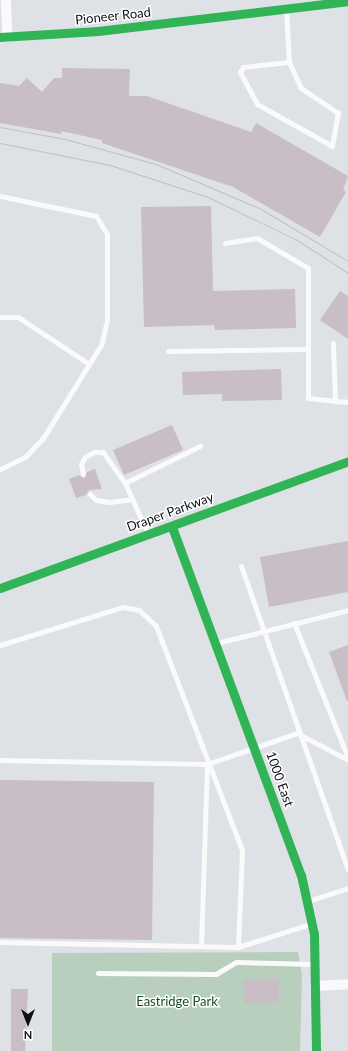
<!DOCTYPE html>
<html>
<head>
<meta charset="utf-8">
<style>
	body { margin:0 }
	#map { position:relative; width:348px; height:1051px; overflow:hidden; background:#dee1e6; font-family:Lato,sans-serif }
	div>[style] { position:absolute }
	.green>* { inset:0; background:#b8cfbe }
	.building>* { inset:0; background:#c9bdc6 }
	.lane>* { height:5px; margin:-2.5px; padding:0 2.5px; transform-origin:2.5px; border-radius:2.5px; background:#fafafb }
	.street>* { height:10px; margin:-5px; padding:0 5px; transform-origin:5px; border-radius:5px; background:#fafafb }
	.fast>* { height:9px; margin:-4.5px; padding:0 4.5px; transform-origin:4.5px; border-radius:4.5px; background:#30b455 }
	.tram>* { height:1px; margin:-0.5px; padding:0 0.5px; transform-origin:0.5px; border-radius:0.5px; background:#bfc0c1 }
	span { translate:-50% -50%; white-space:nowrap; text-align:center; line-height:1.15; -webkit-text-stroke:3px #fff; paint-order:stroke }
	.street-label { font-size:13px; color:#0d0f12 }
	.park-label { font-size:13px; color:#125021 }
	.north { position:absolute; left:8px; top:1003px; width:40px; height:40px; -webkit-text-stroke:3px #fff; paint-order:stroke; rotate:180deg; font-size:11px; font-weight:700; line-height:16px; text-align:center; color:#0d0f12 }
	.north::after { content:''; display:block; margin:auto; width:14px; height:18px; background:#0d0f12; clip-path:polygon(50% 0,100% 100%,50% 72%,0 100%) }
</style>
</head>
<body>
<div id="map">
	<div class="green">
		<i style="clip-path:polygon(298px 952px,302px 975px,300px 1051px,52px 1051px,52px 953px)"></i>
	</div>
	<div class="building">
		<i style="clip-path:polygon(62px 68px,130px 69px,129px 96px,147px 96px,251px 132px,256px 123px,348px 176px,343px 190px,346px 192px,320px 237px,233px 187px,102px 143px,102px 140px,61px 131px,61px 134px,0 123px,0 83px,19px 86px,27px 78px,42px 92px,54px 78px,62px 78px)"></i>
		<i style="clip-path:polygon(211px 206px,213px 291px,295px 289px,296px 328px,215px 330px,214px 325px,144px 327px,141px 207px)"></i>
		<i style="clip-path:polygon(340px 291px,348px 296px,348px 339px,320px 320px)"></i>
		<i style="clip-path:polygon(281px 369px,282px 400px,222px 401px,222px 394px,183px 395px,182px 372px)"></i>
		<i style="clip-path:polygon(172px 425px,183px 450px,124px 475px,113px 450px)"></i>
		<i style="clip-path:polygon(95px 469px,102px 489px,89px 490px,86px 495px,76px 498px,69px 479px,79px 475px,84px 478px,87px 472px)"></i>
		<i style="clip-path:polygon(348px 541px,348px 592px,269px 607px,260px 557px)"></i>
		<i style="clip-path:polygon(348px 645px,348px 701px,347px 701px,329px 652px)"></i>
		<i style="clip-path:polygon(0 780px,154px 782px,152px 940px,0 938px)"></i>
		<i style="clip-path:polygon(279px 978px,279px 1002px,244px 1003px,244px 979px)"></i>
		<i style="clip-path:polygon(11px 989px,28px 989px,25px 1051px,11px 1051px)"></i>
	</div>
	<div class="lane">
		<i style="left:286px;top:10px;width:52px;rotate:86.7deg"></i>
		<i style="left:289px;top:62px;width:46px;rotate:173.8deg"></i>
		<i style="left:243px;top:67px;width:6px;rotate:121deg"></i>
		<i style="left:240px;top:72px;width:36px;rotate:62deg"></i>
		<i style="left:257px;top:104px;width:86px;rotate:29.2deg"></i>
		<i style="left:332px;top:146px;width:34px;rotate:-80deg"></i>
		<i style="left:338px;top:113px;width:45px;rotate:-146deg"></i>
		<i style="left:301px;top:88px;width:29px;rotate:-115deg"></i>
		<i style="left:0;top:196px;width:98px;rotate:11.8deg"></i>
		<i style="left:96px;top:216px;width:21px;rotate:59deg"></i>
		<i style="left:107px;top:234px;width:86px;rotate:90deg"></i>
		<i style="left:107px;top:320px;width:26px;rotate:103deg"></i>
		<i style="left:101px;top:345px;width:110px;rotate:121.9deg"></i>
		<i style="left:43px;top:438px;width:26px;rotate:133deg"></i>
		<i style="left:25px;top:457px;width:28px;rotate:154deg"></i>
		<i style="left:225px;top:243px;width:32px;rotate:-9deg"></i>
		<i style="left:257px;top:238px;width:59px;rotate:30.5deg"></i>
		<i style="left:308px;top:268px;width:130px;rotate:90deg"></i>
		<i style="left:308px;top:398px;width:27px;rotate:6deg"></i>
		<i style="left:335px;top:401px;width:58px;rotate:-92deg"></i>
		<i style="left:0;top:317px;width:18px"></i>
		<i style="left:18px;top:317px;width:85px;rotate:33.5deg"></i>
		<i style="left:168px;top:351px;width:139px;rotate:-0.8deg"></i>
		<i style="left:335px;top:401px;width:13px;rotate:4deg"></i>
		<i style="left:83px;top:474px;width:10px;rotate:-101deg"></i>
		<i style="left:81px;top:464px;width:8px;rotate:-60deg"></i>
		<i style="left:85px;top:457px;width:10px;rotate:-29deg"></i>
		<i style="left:94px;top:452px;width:9px"></i>
		<i style="left:103px;top:452px;width:38px;rotate:55deg"></i>
		<i style="left:90px;top:494px;width:8px;rotate:45deg"></i>
		<i style="left:96px;top:500px;width:13px;rotate:9deg"></i>
		<i style="left:109px;top:502px;width:23px;rotate:-7deg"></i>
		<i style="left:147px;top:532px;width:54px;rotate:-114.2deg"></i>
		<i style="left:125px;top:483px;width:84px;rotate:-26.3deg"></i>
		<i style="left:241px;top:566px;width:322px;rotate:70.6deg"></i>
		<i style="left:294px;top:623px;width:145px;rotate:68.2deg"></i>
		<i style="left:217px;top:643px;width:135px;rotate:-14.1deg"></i>
		<i style="left:0;top:645px;width:129px;rotate:-17.2deg"></i>
		<i style="left:123px;top:607px;width:16px;rotate:11deg"></i>
		<i style="left:139px;top:610px;width:23px;rotate:43deg"></i>
		<i style="left:156px;top:626px;width:240px;rotate:69deg"></i>
		<i style="left:242px;top:850px;width:97px;rotate:92.4deg"></i>
		<i style="left:0;top:760px;width:207px;rotate:1.1deg"></i>
		<i style="left:207px;top:764px;width:95px;rotate:-19deg"></i>
		<i style="left:297px;top:733px;width:58px;rotate:27.9deg"></i>
		<i style="left:308px;top:901px;width:42px;rotate:-18deg"></i>
		<i style="left:0;top:942px;width:238px;rotate:1.2deg"></i>
		<i style="left:238px;top:947px;width:76px;rotate:-17.7deg"></i>
		<i style="left:201px;top:946px;width:181px;rotate:-88.1deg"></i>
		<i style="left:98px;top:973px;width:118px;rotate:0.5deg"></i>
		<i style="left:216px;top:974px;width:23px;rotate:-31deg"></i>
		<i style="left:236px;top:962px;width:78px;rotate:1.5deg"></i>
	</div>
	<div class="street">
		<i style="left:6px;top:0;width:37px;rotate:88deg"></i>
		<i style="left:315px;top:986px;width:33px;rotate:-3deg"></i>
	</div>
	<div class="fast">
		<i style="left:0;top:37px;width:98px;rotate:-3.5deg"></i>
		<i style="left:98px;top:31px;width:252px;rotate:-6.8deg"></i>
		<i style="left:172px;top:527px;width:371px;rotate:69.7deg"></i>
		<i style="left:301px;top:875px;width:60px;rotate:77.6deg"></i>
		<i style="left:314px;top:934px;width:117px;rotate:89deg"></i>
		<i style="left:0;top:588px;width:370px;rotate:-20deg"></i>
	</div>
	<div class="tram">
		<i style="left:0;top:127px;width:66px;rotate:10.5deg"></i>
		<i style="left:65px;top:139px;width:94px;rotate:15.4deg"></i>
		<i style="left:156px;top:164px;width:114px;rotate:23.2deg"></i>
		<i style="left:261px;top:209px;width:101px;rotate:30.9deg"></i>
		<i style="left:0;top:143px;width:112px;rotate:11.3deg"></i>
		<i style="left:110px;top:165px;width:103px;rotate:18.1deg"></i>
		<i style="left:208px;top:197px;width:99px;rotate:25.8deg"></i>
		<i style="left:297px;top:240px;width:61px;rotate:32.9deg"></i>
	</div>
	<div class="street-label">
		<span style="left:113px;top:16px;rotate:-6deg">Pioneer Road</span>
		<span style="left:170px;top:512px;rotate:-20deg">Draper Parkway</span>
		<span style="left:280px;top:779px;rotate:70deg">1000 East</span>
	</div>
	<div class="park-label">
		<span style="left:177px;top:1001px">Eastridge Park</span>
	</div>
	<div class="north">N</div>
</div>
</body>
</html>
